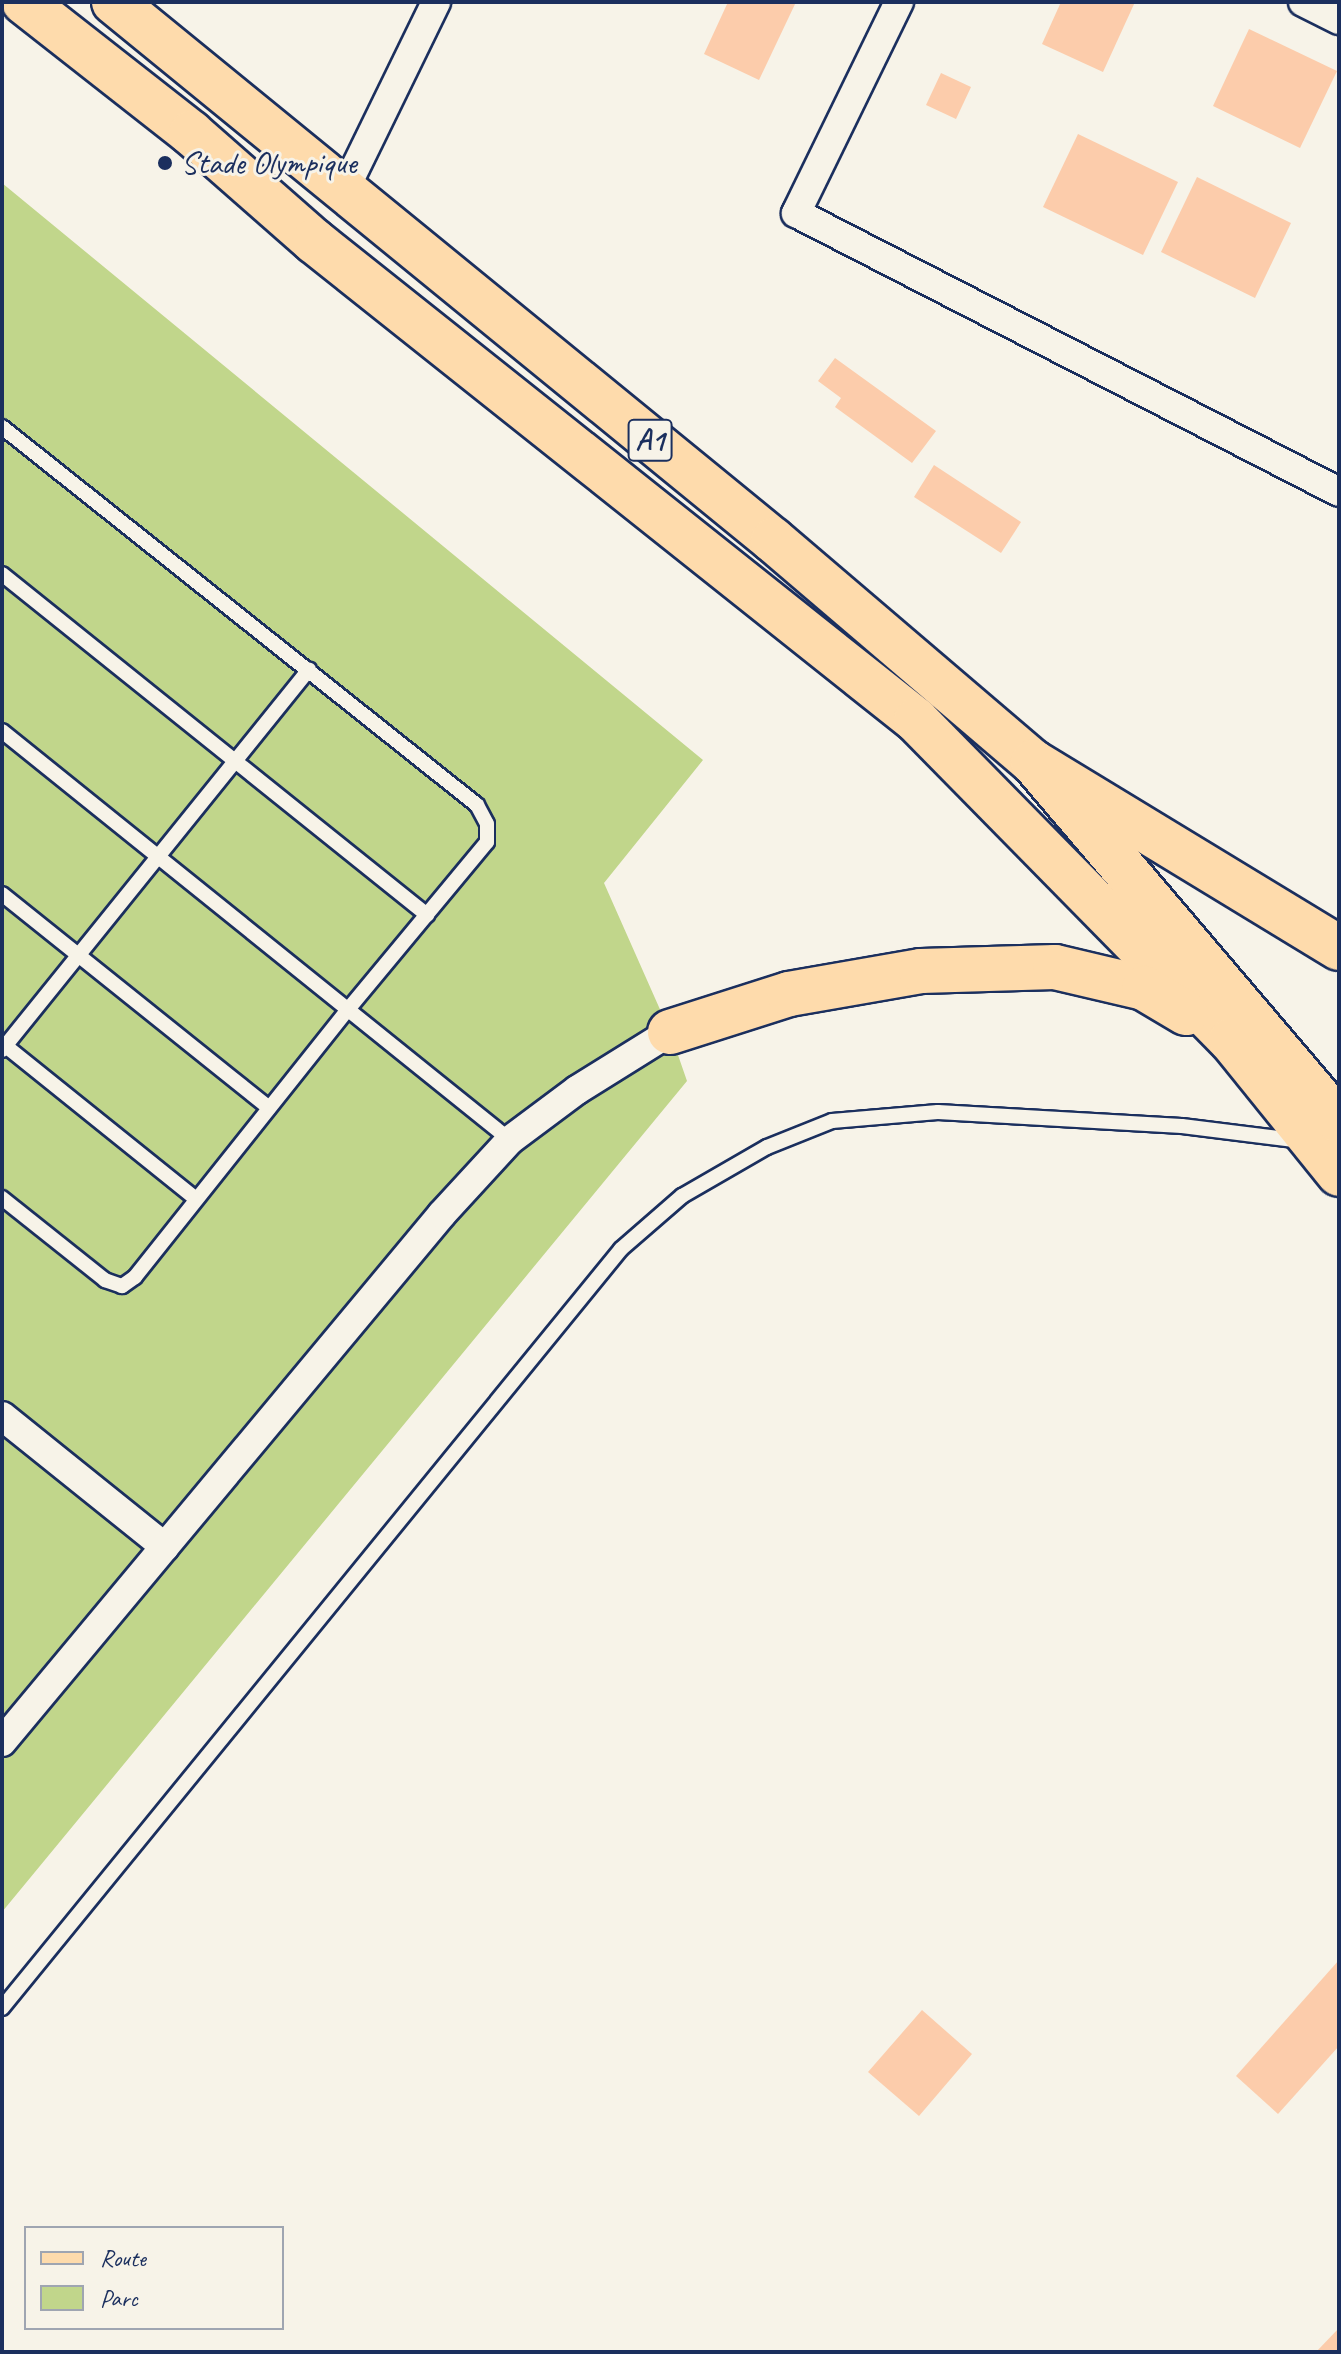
<!DOCTYPE html>
<html>
<head>
<meta charset="utf-8">
<style>
	body { margin:0 }
	#map { position:relative; width:1341px; height:2354px; overflow:hidden; background:#f7f3e8; font-family:Caveat,sans-serif }
	div>[style] { position:absolute }
	.green>* { inset:0; background:#c1d68b }
	.building>* { inset:0; background:#fcccab }
	.roads { filter:drop-shadow(2px 0 #1b2f5e) drop-shadow(-2px 0 #1b2f5e) drop-shadow(0 2px #1b2f5e) drop-shadow(0 -2px #1b2f5e) }
	.service>* { height:14px; margin:-7px; padding:0 7px; transform-origin:7px; border-radius:7px; background:#f7f3e8 }
	.minor>* { height:28px; margin:-14px; padding:0 14px; transform-origin:14px; border-radius:14px; background:#f7f3e8 }
	.primary>* { height:44px; margin:-22px; padding:0 22px; transform-origin:22px; border-radius:22px; background:#fedbac }
	.trunk>* { height:44px; margin:-22px; padding:0 22px; transform-origin:22px; border-radius:22px; background:#fedbac }
	.dots>* { width:22px; height:22px; translate:-50% -50%; box-sizing:border-box; border:4px solid #f7f3e8; border-radius:50% }
	span { translate:-50% -50%; white-space:nowrap; text-align:center; line-height:1.15; -webkit-text-stroke:6px #f7f3e8; paint-order:stroke }
	.shield-label span { padding:2px 6px; background:#f7f3e8; border:2px solid; border-radius:6px; -webkit-text-stroke-width:0 }
	.shield-label { font-size:30px; color:#1b2f5e; font-weight:700 }
	.poi-label { font-size:32px; color:#1b2f5e }
	.left { translate:0 -50%; text-align:left }
	.frame { position:absolute; inset:0; border:4px solid #1b2f5e; pointer-events:none }
	.legend { position:absolute; left:24px; top:2226px; width:260px; height:104px; box-sizing:border-box; background:#f7f3e8; border:2px solid #9fa5b1; margin:0; padding:10px 14px; list-style:none; font-size:24px; color:#1b2f5e }
	.legend li { display:flex; align-items:center; gap:16px; height:40px }
	.legend b { width:40px; border:2px solid #9fa5b1 }
</style>
</head>
<body>
<div id="map">
	<div class="green">
		<i style="clip-path:polygon(2px 183px,703px 760px,604px 883px,670px 1032px,687px 1081px,2px 1912px)"></i>
	</div>
	<div class="building">
		<i style="clip-path:polygon(728px 2px,796px 2px,759px 80px,704px 54px)"></i>
		<i style="clip-path:polygon(1061px 2px,1135px 2px,1103px 72px,1042px 44px)"></i>
		<i style="clip-path:polygon(1249px 29px,1337px 71px,1300px 148px,1213px 106px)"></i>
		<i style="clip-path:polygon(941px 73px,971px 87px,956px 119px,926px 105px)"></i>
		<i style="clip-path:polygon(1078px 134px,1178px 182px,1143px 255px,1043px 207px)"></i>
		<i style="clip-path:polygon(1197px 177px,1291px 223px,1255px 298px,1161px 252px)"></i>
		<i style="clip-path:polygon(835px 358px,936px 431px,912px 463px,835px 407px,841px 398px,818px 381px)"></i>
		<i style="clip-path:polygon(934px 465px,1021px 522px,1001px 553px,914px 497px)"></i>
		<i style="clip-path:polygon(1339px 1960px,1339px 2046px,1278px 2114px,1236px 2076px)"></i>
		<i style="clip-path:polygon(922px 2010px,972px 2054px,919px 2116px,868px 2072px)"></i>
		<i style="clip-path:polygon(1339px 2328px,1339px 2352px,1316px 2352px)"></i>
	</div>
	<div class="roads">
		<div class="service">
			<i style="left:2px;top:427px;width:607px;rotate:38.51deg"></i>
			<i style="left:477px;top:805px;width:21px;rotate:62deg"></i>
			<i style="left:487px;top:824px;width:18px;rotate:90deg"></i>
			<i style="left:487px;top:842px;width:216px;rotate:129.7deg"></i>
			<i style="left:349px;top:1008px;width:344px;rotate:128.5deg"></i>
			<i style="left:135px;top:1277px;width:16px;rotate:145deg"></i>
			<i style="left:122px;top:1286px;width:18px;rotate:-161deg"></i>
			<i style="left:105px;top:1280px;width:132px;rotate:-141.5deg"></i>
			<i style="left:2px;top:574px;width:545px;rotate:38.74deg"></i>
			<i style="left:2px;top:731px;width:652px;rotate:38.84deg"></i>
			<i style="left:2px;top:894px;width:342px;rotate:38.7deg"></i>
			<i style="left:2px;top:1043px;width:249px;rotate:38.8deg"></i>
			<i style="left:2px;top:1050px;width:489px;rotate:-51.1deg"></i>
			<i style="left:2px;top:2008px;width:979px;rotate:-50.8deg"></i>
			<i style="left:621px;top:1249px;width:81px;rotate:-41deg"></i>
			<i style="left:682px;top:1196px;width:98px;rotate:-30deg"></i>
			<i style="left:767px;top:1147px;width:70px;rotate:-21.8deg"></i>
			<i style="left:832px;top:1121px;width:106px;rotate:-4.9deg"></i>
			<i style="left:938px;top:1112px;width:244px;rotate:3.3deg"></i>
			<i style="left:1182px;top:1126px;width:121px;rotate:7.1deg"></i>
		</div>
		<div class="minor">
			<i style="left:899px;top:2px;width:235px;rotate:116deg"></i>
			<i style="left:796px;top:213px;width:610px;rotate:27.19deg"></i>
			<i style="left:1303px;top:2px;width:40px;rotate:26.6deg"></i>
			<i style="left:344px;top:191px;width:210px;rotate:-64deg"></i>
			<i style="left:2px;top:1416px;width:209px;rotate:38.8deg"></i>
			<i style="left:2px;top:1742px;width:687px;rotate:-50.19deg"></i>
			<i style="left:442px;top:1214px;width:100px;rotate:-47.4deg"></i>
			<i style="left:510px;top:1140px;width:84px;rotate:-36.7deg"></i>
			<i style="left:577px;top:1090px;width:110px;rotate:-31.9deg"></i>
		</div>
		<div class="primary">
			<i style="left:24px;top:2px;width:212px;rotate:38.1deg"></i>
			<i style="left:191px;top:133px;width:164px;rotate:41.3deg"></i>
			<i style="left:314px;top:241px;width:769px;rotate:38.51deg"></i>
			<i style="left:916px;top:720px;width:449px;rotate:45.5deg"></i>
			<i style="left:1231px;top:1040px;width:172px;rotate:51.1deg"></i>
			<i style="left:114px;top:2px;width:851px;rotate:39.23deg"></i>
			<i style="left:773px;top:540px;width:342px;rotate:40.5deg"></i>
			<i style="left:1033px;top:762px;width:358px;rotate:31.3deg"></i>
			<i style="left:670px;top:1032px;width:125px;rotate:-17.7deg"></i>
			<i style="left:789px;top:994px;width:134px;rotate:-9.9deg"></i>
			<i style="left:921px;top:971px;width:134px;rotate:-1.7deg"></i>
			<i style="left:1055px;top:967px;width:91px;rotate:13.3deg"></i>
			<i style="left:1144px;top:988px;width:49px;rotate:30.8deg"></i>
		</div>
		<div class="trunk">
			<i style="left:1033px;top:762px;width:472px;rotate:49.6deg"></i>
		</div>
	</div>
	<div class="dots">
		<i style="left:165px;top:163px;background:#1b2f5e"></i>
	</div>
	<div class="shield-label">
		<span style="left:650px;top:440px">A1</span>
	</div>
	<div class="poi-label">
		<span class="left" style="left:181px;top:163px">Stade Olympique</span>
	</div>
	<div class="frame"></div>
	<ul class="legend">
	<li><b style="height:10px;background:#fedbac"></b>Route</li>
	<li><b style="height:22px;background:#c1d68b"></b>Parc</li>
	</ul>
</div>
</body>
</html>
